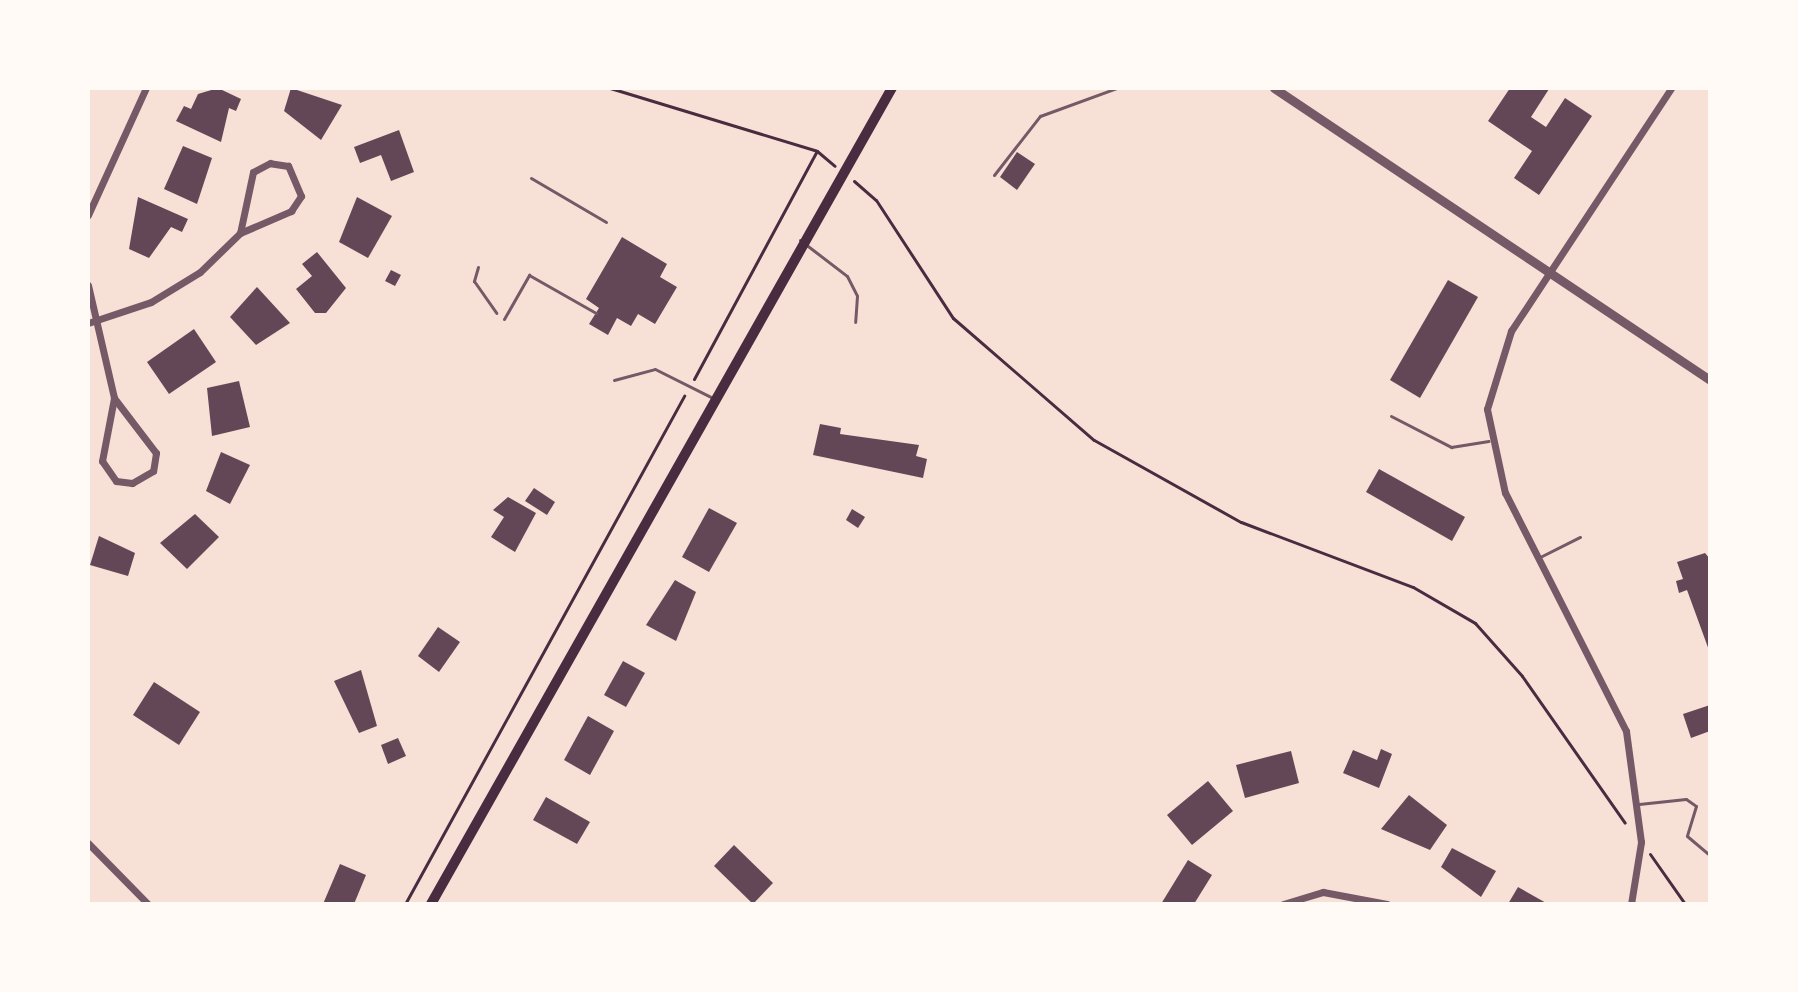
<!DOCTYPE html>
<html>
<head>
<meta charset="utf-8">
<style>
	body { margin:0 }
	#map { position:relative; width:1798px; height:992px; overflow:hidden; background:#f7e1d7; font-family:Figtree,sans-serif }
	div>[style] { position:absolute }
	.building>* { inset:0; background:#644757 }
	.path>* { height:3px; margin:-1.5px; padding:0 1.5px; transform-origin:1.5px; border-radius:1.5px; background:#4a2c40 }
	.service>* { height:3px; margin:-1.5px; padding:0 1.5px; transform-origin:1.5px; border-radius:1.5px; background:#755966 }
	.minor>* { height:7px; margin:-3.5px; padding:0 3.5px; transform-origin:3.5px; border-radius:3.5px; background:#755966 }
	.tertiary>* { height:9px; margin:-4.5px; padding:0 4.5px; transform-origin:4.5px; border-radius:4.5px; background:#755966 }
	.secondary>* { height:10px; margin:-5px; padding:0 5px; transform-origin:5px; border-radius:5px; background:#4a2c40 }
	span { translate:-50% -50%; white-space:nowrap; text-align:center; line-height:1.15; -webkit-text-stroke:8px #fffaf5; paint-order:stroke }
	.frame { position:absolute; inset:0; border:90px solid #fffaf5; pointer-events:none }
</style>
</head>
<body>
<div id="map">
	<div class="building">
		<i style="clip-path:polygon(218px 88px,241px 99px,236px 111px,229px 108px,221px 142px,176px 121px,184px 106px,191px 109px,198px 94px)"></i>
		<i style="clip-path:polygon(291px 88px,342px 105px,321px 140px,284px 111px)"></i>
		<i style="clip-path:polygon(1510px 88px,1549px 89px,1531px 117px,1546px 127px,1565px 98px,1592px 116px,1539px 195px,1514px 178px,1532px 151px,1488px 121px)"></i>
		<i style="clip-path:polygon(399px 130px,414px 172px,391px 181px,381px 155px,360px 163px,354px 147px)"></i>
		<i style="clip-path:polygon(183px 146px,212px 158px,197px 204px,164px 189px)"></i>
		<i style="clip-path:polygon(1017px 152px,1035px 164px,1017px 190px,1000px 177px)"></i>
		<i style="clip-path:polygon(138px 197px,188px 219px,182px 232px,171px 227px,149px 258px,129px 249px)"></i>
		<i style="clip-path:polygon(357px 197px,392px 216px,368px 258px,339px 242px)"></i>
		<i style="clip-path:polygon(622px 237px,667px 264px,660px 277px,677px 287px,655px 324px,638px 314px,631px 326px,617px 318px,608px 335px,589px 324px,599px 308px,586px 299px)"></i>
		<i style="clip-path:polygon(317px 252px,346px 288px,326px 313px,315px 313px,296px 289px,312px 276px,302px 264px)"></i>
		<i style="clip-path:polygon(391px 270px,401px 275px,395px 286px,385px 281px)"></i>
		<i style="clip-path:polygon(1448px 280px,1478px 297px,1420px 398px,1390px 380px)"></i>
		<i style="clip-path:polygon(257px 287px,290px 323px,256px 345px,230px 317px)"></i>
		<i style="clip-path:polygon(194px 329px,216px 362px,169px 394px,147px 362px)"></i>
		<i style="clip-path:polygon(239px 381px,250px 427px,212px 436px,207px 388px)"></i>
		<i style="clip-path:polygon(820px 424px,841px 428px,840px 434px,919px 445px,916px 456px,927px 459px,923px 478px,813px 455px)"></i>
		<i style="clip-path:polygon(221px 452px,250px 465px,230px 504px,206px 491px)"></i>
		<i style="clip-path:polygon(1379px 469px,1465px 517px,1452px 541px,1366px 492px)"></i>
		<i style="clip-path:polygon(534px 488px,555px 502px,547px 515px,525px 501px)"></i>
		<i style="clip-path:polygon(508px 497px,536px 513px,515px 552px,491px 537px,504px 517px,493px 510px)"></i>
		<i style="clip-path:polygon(709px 508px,737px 523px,709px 572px,682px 557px)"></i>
		<i style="clip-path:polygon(852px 509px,865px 517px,858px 528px,846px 520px)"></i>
		<i style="clip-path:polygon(195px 514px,219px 537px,187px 569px,160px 543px)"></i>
		<i style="clip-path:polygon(99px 536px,135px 553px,128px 576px,90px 565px)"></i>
		<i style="clip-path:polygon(1705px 553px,1710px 559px,1710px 653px,1687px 590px,1679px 593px,1676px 581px,1683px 579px,1677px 562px)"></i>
		<i style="clip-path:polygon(675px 580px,696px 592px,676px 641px,646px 625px)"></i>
		<i style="clip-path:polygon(438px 627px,460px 642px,439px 672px,418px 656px)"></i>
		<i style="clip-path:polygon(623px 661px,645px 673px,626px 707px,604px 695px)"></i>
		<i style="clip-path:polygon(361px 670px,377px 726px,359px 733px,334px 681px)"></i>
		<i style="clip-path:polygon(154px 682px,200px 712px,179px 745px,133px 715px)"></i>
		<i style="clip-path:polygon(1710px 705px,1710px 731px,1691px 738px,1683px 714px)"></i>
		<i style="clip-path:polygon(588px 716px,614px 731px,590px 775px,564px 760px)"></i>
		<i style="clip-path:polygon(398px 738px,406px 756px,388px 764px,381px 745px)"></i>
		<i style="clip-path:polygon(1381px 749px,1392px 754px,1379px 788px,1343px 773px,1353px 750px,1377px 760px)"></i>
		<i style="clip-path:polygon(1291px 751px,1299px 783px,1245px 798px,1236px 765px)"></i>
		<i style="clip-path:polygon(1208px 781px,1233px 811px,1192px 845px,1167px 815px)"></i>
		<i style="clip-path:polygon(1409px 795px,1447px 825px,1430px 850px,1381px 829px)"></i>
		<i style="clip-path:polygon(546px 797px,590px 822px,577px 844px,533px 820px)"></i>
		<i style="clip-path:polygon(734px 845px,773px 883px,753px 904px,714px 866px)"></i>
		<i style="clip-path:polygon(1452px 848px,1496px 871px,1481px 897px,1441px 867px)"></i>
		<i style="clip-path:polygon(1188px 860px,1212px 875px,1194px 904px,1161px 904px)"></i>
		<i style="clip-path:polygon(340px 864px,366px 875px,354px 904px,323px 904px)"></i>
		<i style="clip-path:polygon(1518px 887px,1548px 904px,1508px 904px)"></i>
	</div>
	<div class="path">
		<i style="left:610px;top:88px;width:216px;rotate:16.9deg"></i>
		<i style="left:817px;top:151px;width:23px;rotate:40deg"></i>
		<i style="left:854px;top:181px;width:29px;rotate:41deg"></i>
		<i style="left:876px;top:200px;width:141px;rotate:56.9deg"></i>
		<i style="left:953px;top:318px;width:186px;rotate:40.9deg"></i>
		<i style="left:1094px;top:440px;width:168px;rotate:29.2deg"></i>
		<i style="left:1241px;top:522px;width:184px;rotate:20.7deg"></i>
		<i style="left:1413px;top:587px;width:72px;rotate:30.1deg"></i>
		<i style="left:1475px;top:623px;width:71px;rotate:48.4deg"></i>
		<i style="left:1522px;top:676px;width:179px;rotate:55deg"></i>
		<i style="left:694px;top:379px;width:259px;rotate:-61.7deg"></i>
		<i style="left:1650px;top:854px;width:61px;rotate:55deg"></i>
		<i style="left:405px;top:904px;width:580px;rotate:-61.22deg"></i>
	</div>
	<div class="service">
		<i style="left:994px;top:175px;width:75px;rotate:-52.1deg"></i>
		<i style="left:1040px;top:116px;width:82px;rotate:-20deg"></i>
		<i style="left:531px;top:178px;width:87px;rotate:30.4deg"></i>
		<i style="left:800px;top:240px;width:59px;rotate:37.5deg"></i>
		<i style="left:847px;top:276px;width:22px;rotate:63deg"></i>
		<i style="left:857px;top:296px;width:26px;rotate:94deg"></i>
		<i style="left:478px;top:267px;width:15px;rotate:106deg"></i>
		<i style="left:474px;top:281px;width:39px;rotate:55deg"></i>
		<i style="left:504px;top:319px;width:51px;rotate:-60.4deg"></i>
		<i style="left:529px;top:275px;width:77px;rotate:29.6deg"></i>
		<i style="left:614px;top:380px;width:42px;rotate:-15deg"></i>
		<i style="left:655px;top:369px;width:65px;rotate:26.6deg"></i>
		<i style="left:1391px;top:416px;width:68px;rotate:27.3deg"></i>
		<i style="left:1451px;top:447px;width:38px;rotate:-9deg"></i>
		<i style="left:1538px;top:558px;width:47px;rotate:-26.6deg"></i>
		<i style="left:1639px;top:804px;width:47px;rotate:-6.1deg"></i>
		<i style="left:1686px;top:799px;width:12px;rotate:35deg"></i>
		<i style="left:1696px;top:806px;width:31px;rotate:107deg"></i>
		<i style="left:1687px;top:836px;width:30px;rotate:40deg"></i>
	</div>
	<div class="minor">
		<i style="left:88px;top:215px;width:140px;rotate:-65.5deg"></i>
		<i style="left:88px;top:285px;width:116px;rotate:77deg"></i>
		<i style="left:114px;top:398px;width:69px;rotate:52.6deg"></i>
		<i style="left:156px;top:453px;width:18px;rotate:99deg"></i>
		<i style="left:153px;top:471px;width:24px;rotate:150deg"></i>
		<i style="left:132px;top:483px;width:16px;rotate:-173deg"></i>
		<i style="left:116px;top:481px;width:24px;rotate:-125deg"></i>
		<i style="left:102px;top:461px;width:64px;rotate:-79.2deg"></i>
		<i style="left:88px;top:323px;width:66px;rotate:-18.4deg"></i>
		<i style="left:151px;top:302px;width:57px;rotate:-31.5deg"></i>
		<i style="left:200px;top:272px;width:56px;rotate:-44.3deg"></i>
		<i style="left:240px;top:233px;width:56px;rotate:-23.3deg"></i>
		<i style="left:291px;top:211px;width:18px;rotate:-56deg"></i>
		<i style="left:301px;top:196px;width:33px;rotate:-113deg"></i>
		<i style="left:288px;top:166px;width:18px;rotate:-171deg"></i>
		<i style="left:270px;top:163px;width:19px;rotate:152deg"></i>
		<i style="left:253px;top:172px;width:62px;rotate:102deg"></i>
		<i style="left:88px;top:843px;width:86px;rotate:45.5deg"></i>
		<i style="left:1283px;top:904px;width:42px;rotate:-16.7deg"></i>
		<i style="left:1323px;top:892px;width:65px;rotate:10.6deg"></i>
		<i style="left:1631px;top:904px;width:63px;rotate:-80.8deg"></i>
		<i style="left:1641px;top:842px;width:112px;rotate:-97.7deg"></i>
		<i style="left:1626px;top:731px;width:267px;rotate:-116.9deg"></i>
		<i style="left:1505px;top:493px;width:86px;rotate:-102.1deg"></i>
		<i style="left:1487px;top:409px;width:82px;rotate:-72.9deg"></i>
		<i style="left:1511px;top:331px;width:291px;rotate:-56.6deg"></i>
	</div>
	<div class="tertiary">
		<i style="left:1274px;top:88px;width:525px;rotate:33.81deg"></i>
	</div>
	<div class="secondary">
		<i style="left:431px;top:904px;width:937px;rotate:-60.54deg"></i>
	</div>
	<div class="frame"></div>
</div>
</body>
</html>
